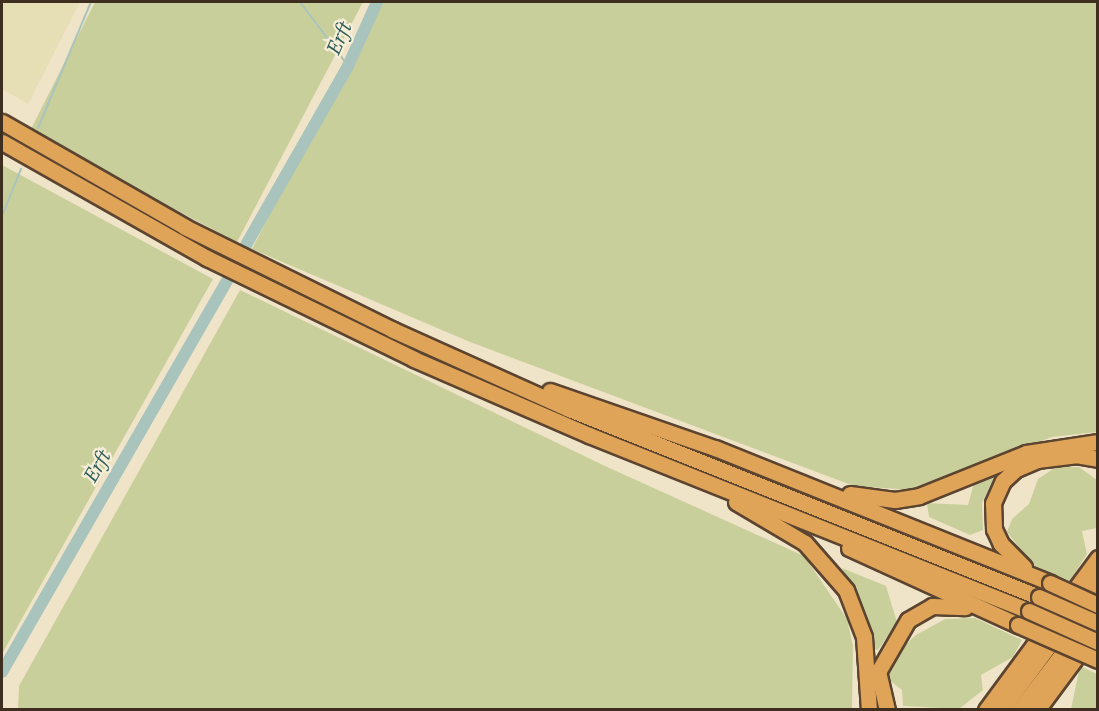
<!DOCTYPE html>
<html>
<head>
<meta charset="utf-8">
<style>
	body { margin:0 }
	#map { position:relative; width:1099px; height:711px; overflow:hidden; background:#f0e4c8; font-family:"Source Serif 4",serif }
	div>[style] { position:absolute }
	.farmland>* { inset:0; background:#e6deb5 }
	.green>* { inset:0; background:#c9cf9b }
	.stream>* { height:2px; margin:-1px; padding:0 1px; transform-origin:1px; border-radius:1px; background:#a9c4bc }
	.river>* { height:12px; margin:-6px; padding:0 6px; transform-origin:6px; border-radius:6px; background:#a9c4bc }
	.roads { filter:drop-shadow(2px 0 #5b4430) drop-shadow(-2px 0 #5b4430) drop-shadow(0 2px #5b4430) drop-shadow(0 -2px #5b4430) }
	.motorway>* { height:15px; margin:-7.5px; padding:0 7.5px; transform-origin:7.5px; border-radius:7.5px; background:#e0a458 }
	.bridges { filter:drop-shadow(2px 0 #5b4430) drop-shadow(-2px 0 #5b4430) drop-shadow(0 2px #5b4430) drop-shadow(0 -2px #5b4430) }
	.motorway-bridge>* { height:15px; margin:-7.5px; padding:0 7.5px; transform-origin:7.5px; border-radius:7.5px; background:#e0a458 }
	span { translate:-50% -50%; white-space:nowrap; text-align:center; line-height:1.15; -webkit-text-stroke:4.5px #f7eed8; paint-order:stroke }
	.water-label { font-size:21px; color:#2f5d5a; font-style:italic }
	.frame { position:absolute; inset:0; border:3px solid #3d2e20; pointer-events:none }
</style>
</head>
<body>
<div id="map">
	<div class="farmland">
		<i style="clip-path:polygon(2px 2px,80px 2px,28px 104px,2px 89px)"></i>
	</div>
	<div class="green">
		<i style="clip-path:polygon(95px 2px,363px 2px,237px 242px,29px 133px)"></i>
		<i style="clip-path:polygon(379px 2px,1097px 2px,1097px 432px,1052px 437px,912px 490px,854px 486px,470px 342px,252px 249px)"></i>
		<i style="clip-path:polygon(2px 165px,213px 279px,2px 654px)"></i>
		<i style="clip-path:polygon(240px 290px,605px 466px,804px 556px,847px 619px,853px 646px,852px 709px,18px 709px,19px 686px)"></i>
		<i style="clip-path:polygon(1056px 467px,1079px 467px,1097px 480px,1097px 528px,1082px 531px,1087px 554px,1070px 581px,1033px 565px,1007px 532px,1012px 519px,1029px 504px,1038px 479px)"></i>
		<i style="clip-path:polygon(997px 472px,982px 503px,983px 530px,970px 535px,929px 517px,927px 503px,968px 505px,974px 483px)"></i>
		<i style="clip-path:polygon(842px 568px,886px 586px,897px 622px,878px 650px,873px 649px,866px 613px)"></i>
		<i style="clip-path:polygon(975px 618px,1022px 640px,1013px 657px,981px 675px,983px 690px,959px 709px,903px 706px,902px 690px,888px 679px,888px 661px,916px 635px,945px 619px)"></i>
		<i style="clip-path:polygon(1080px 666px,1097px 674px,1097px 709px,1071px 709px)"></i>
	</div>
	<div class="stream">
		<i style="left:300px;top:2px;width:80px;rotate:53.1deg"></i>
		<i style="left:38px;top:128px;width:137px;rotate:-67.2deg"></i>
		<i style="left:2px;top:216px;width:51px;rotate:-68deg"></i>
	</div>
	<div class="river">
		<i style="left:246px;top:245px;width:206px;rotate:-60.3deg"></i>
		<i style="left:348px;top:66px;width:70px;rotate:-65.6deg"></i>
		<i style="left:2px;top:672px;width:452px;rotate:-60.1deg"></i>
	</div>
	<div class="roads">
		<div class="motorway">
			<i style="left:2px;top:122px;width:211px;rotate:29.8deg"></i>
			<i style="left:185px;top:227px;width:232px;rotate:26.3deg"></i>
			<i style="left:393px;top:330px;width:193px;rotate:24.2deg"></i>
			<i style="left:569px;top:409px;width:506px;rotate:21.8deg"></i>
			<i style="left:2px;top:142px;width:236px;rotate:29.5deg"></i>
			<i style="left:207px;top:258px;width:230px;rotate:26deg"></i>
			<i style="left:414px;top:359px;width:191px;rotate:23.5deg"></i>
			<i style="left:589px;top:435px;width:474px;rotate:21.8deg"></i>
			<i style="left:550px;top:391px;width:175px;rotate:19.1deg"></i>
			<i style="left:715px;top:448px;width:361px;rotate:21.9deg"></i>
			<i style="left:850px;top:494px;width:45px;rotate:7.6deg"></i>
			<i style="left:895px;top:500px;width:24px;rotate:-9deg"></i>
			<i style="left:919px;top:496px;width:115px;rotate:-21.9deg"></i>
			<i style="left:1026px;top:453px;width:73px;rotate:-8.7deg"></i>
			<i style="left:736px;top:502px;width:80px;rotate:30.7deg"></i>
			<i style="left:805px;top:543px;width:62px;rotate:48.9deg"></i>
			<i style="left:846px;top:590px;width:50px;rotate:69deg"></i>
			<i style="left:864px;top:637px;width:73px;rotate:86.1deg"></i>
			<i style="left:849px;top:548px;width:186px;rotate:24.5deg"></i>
			<i style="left:1024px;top:567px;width:33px;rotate:-135deg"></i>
			<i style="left:1001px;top:544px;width:17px;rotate:-115deg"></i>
			<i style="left:994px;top:529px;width:26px;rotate:-92deg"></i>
			<i style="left:993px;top:503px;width:24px;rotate:-66deg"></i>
			<i style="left:1003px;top:481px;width:18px;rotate:-43deg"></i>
			<i style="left:1016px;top:469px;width:23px;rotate:-23deg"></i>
			<i style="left:1037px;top:460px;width:39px;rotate:-7deg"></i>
			<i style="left:1076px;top:455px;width:22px;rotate:10deg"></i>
			<i style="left:887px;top:710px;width:39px;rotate:-103deg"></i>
			<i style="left:878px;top:672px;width:60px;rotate:-60deg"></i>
			<i style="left:908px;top:620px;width:28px;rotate:-30deg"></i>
			<i style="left:932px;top:606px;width:33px;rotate:2deg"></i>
			<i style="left:986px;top:710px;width:189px;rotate:-53.6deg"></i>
			<i style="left:1001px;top:710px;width:163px;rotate:-53.5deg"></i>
			<i style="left:1019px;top:710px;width:130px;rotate:-52.5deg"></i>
			<i style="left:1037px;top:710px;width:102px;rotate:-53.4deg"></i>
		</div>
	</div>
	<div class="bridges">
		<div class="motorway-bridge">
			<i style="left:1050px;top:583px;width:53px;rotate:24.6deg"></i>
			<i style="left:1039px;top:597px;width:64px;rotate:23.8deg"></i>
			<i style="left:1029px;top:611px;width:76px;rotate:24.2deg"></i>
			<i style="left:1018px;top:625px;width:87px;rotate:23.6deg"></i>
		</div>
	</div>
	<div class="water-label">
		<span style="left:339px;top:38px;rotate:-66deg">Erft</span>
		<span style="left:97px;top:466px;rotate:-60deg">Erft</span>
	</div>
	<div class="frame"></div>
</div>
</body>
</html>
